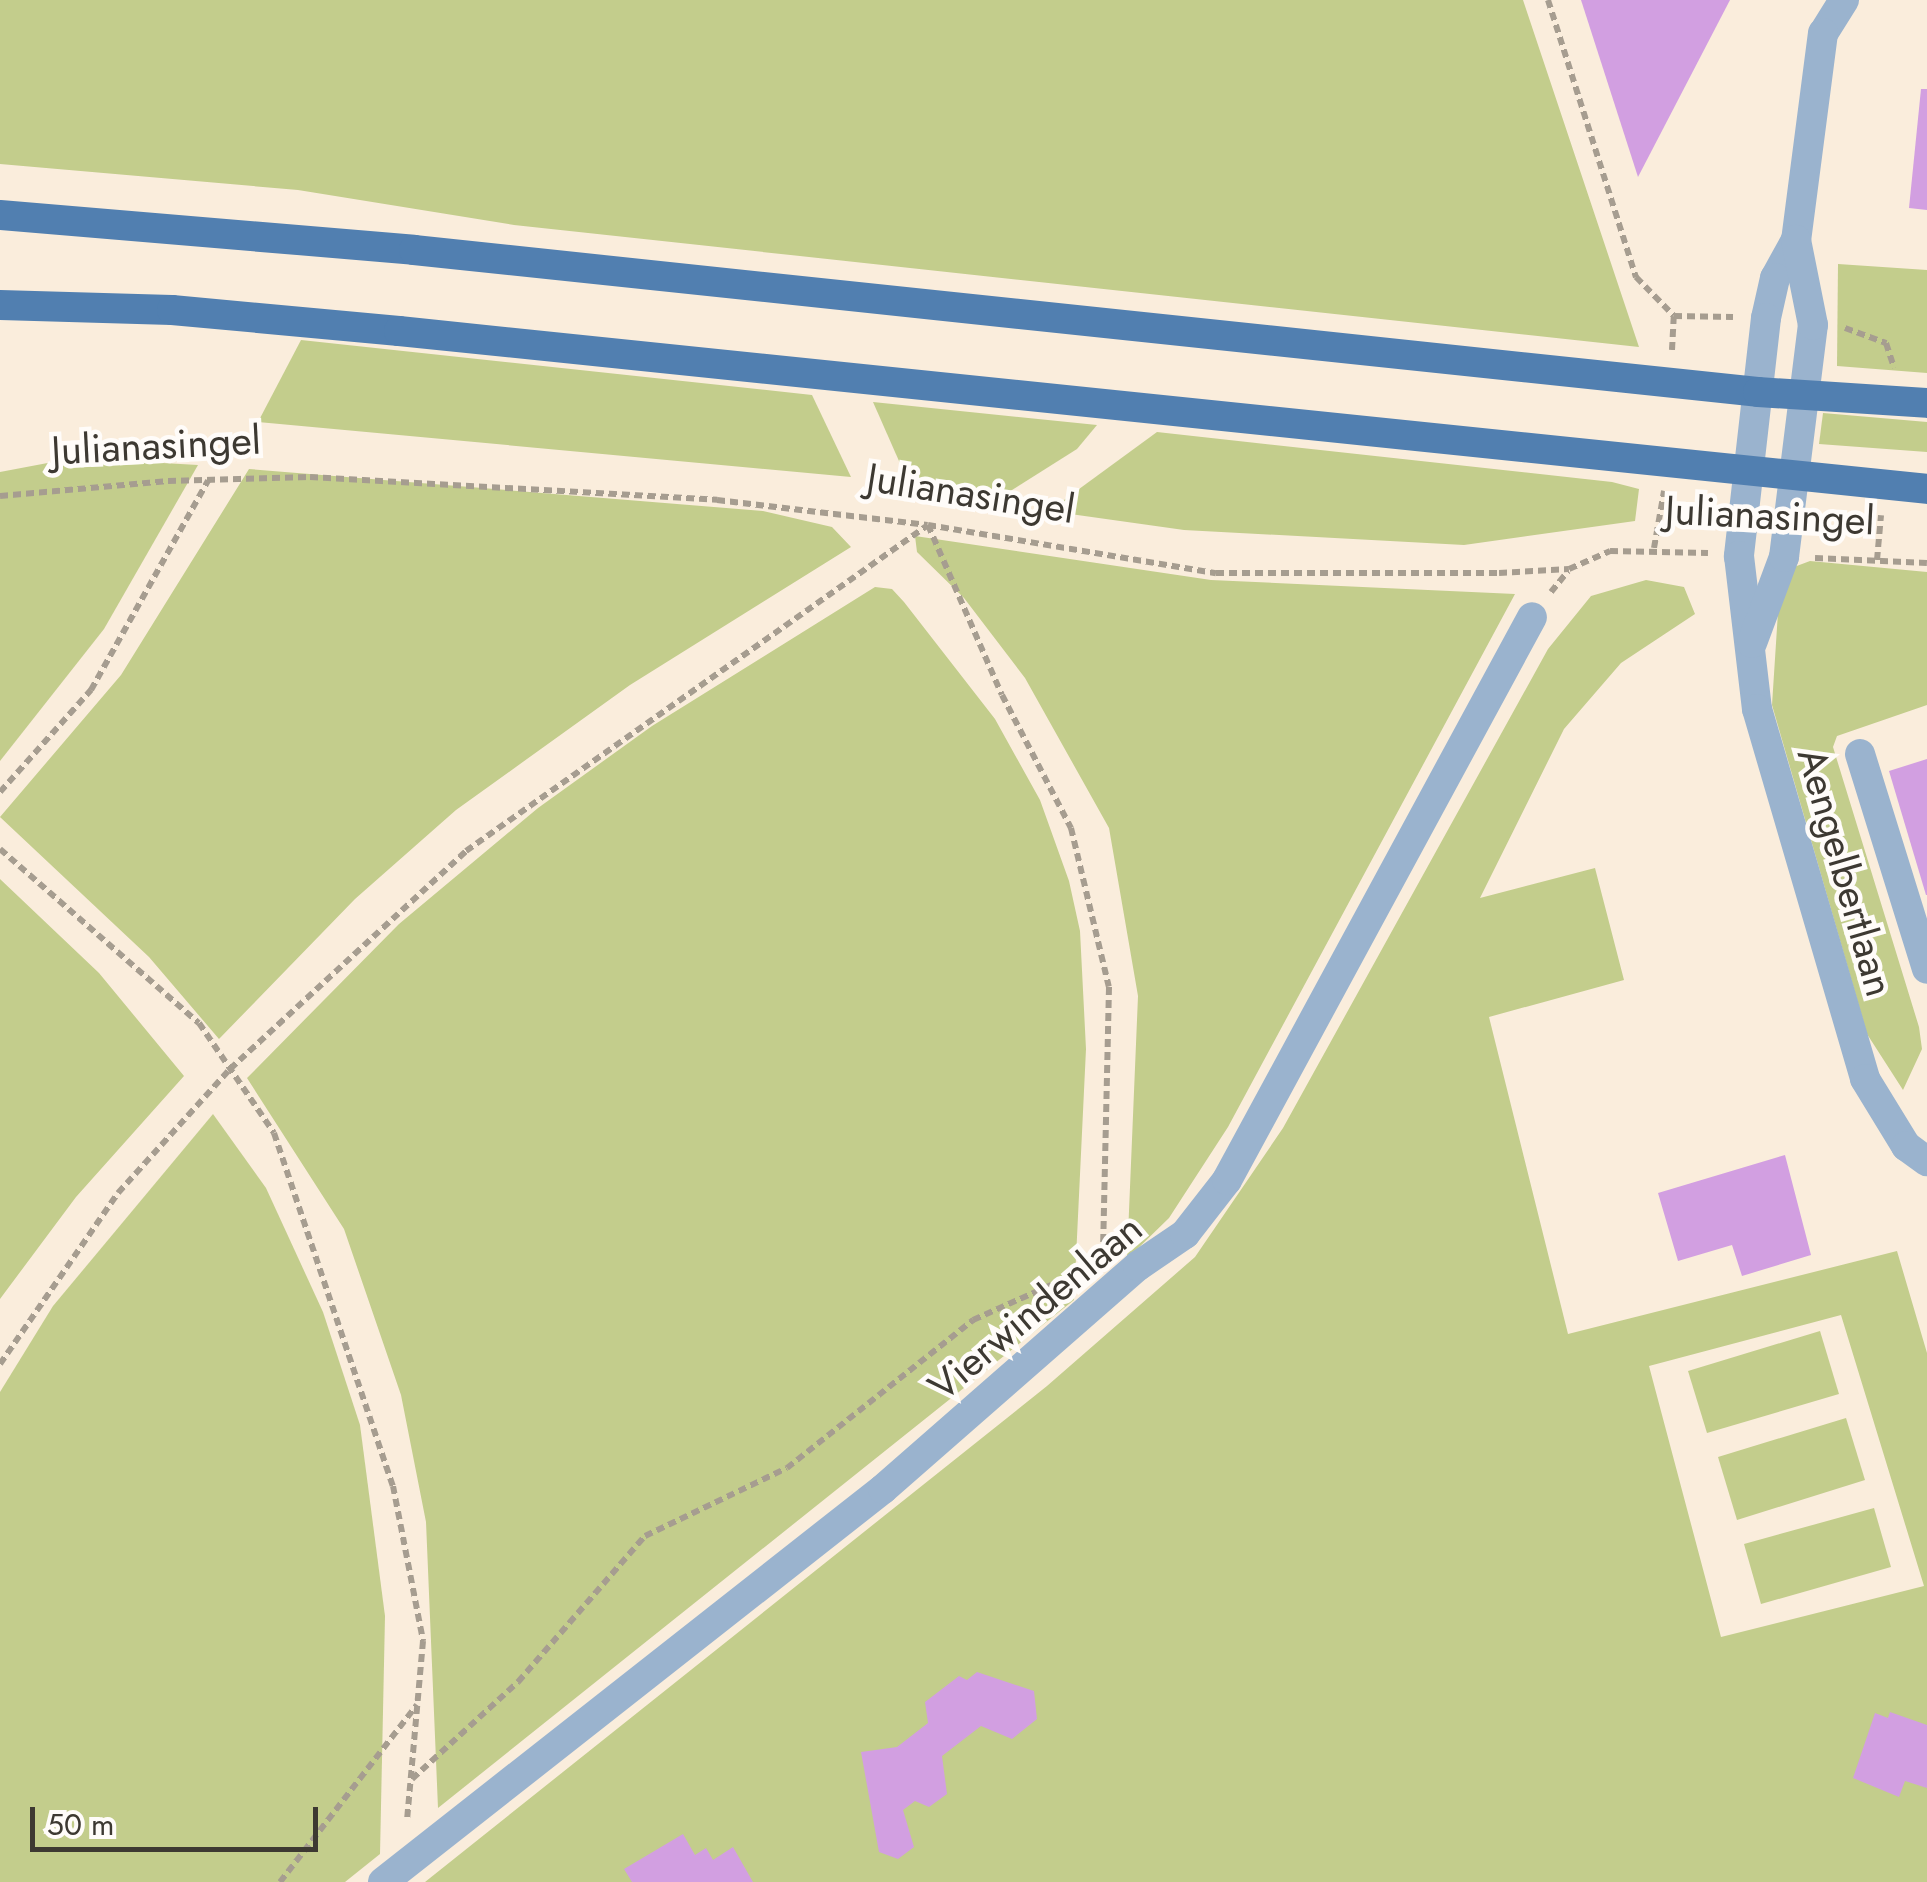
<!DOCTYPE html>
<html>
<head>
<meta charset="utf-8">
<style>
	body { margin:0 }
	#map { position:relative; width:1927px; height:1882px; overflow:hidden; background:#faeddc; font-family:Jost,sans-serif }
	div>[style] { position:absolute }
	.green>* { inset:0; background:#c3cd8c }
	.building>* { inset:0; background:#d29fe1 }
	.path>* { height:6px; margin-top:-3px; transform-origin:0; background:repeating-linear-gradient(90deg,#a69d90 0 8px,transparent 0 13px) }
	.minor>* { height:30px; margin:-15px; padding:0 15px; transform-origin:15px; border-radius:15px; background:#9ab3ce }
	.major>* { height:30px; margin:-15px; padding:0 15px; transform-origin:15px; border-radius:15px; background:#517fb0 }
	span { translate:-50% -50%; white-space:nowrap; text-align:center; line-height:1.15; -webkit-text-stroke:9px #fffcf9; paint-order:stroke }
	.street-label { font-size:40px; color:#3d3932 }
	.scale { position:absolute; left:30px; top:1807px; width:288px; height:45px; box-sizing:border-box; border:5px solid #3d3932; border-top:0; padding-left:12px; font-size:30px; line-height:35px; white-space:nowrap; color:#3d3932; -webkit-text-stroke:8px #fffcf9; paint-order:stroke }
</style>
</head>
<body>
<div id="map">
	<div class="green">
		<i style="clip-path:polygon(0 0,1523px 0,1639px 347px,514px 225px,298px 190px,0 164px)"></i>
		<i style="clip-path:polygon(1838px 264px,1927px 270px,1927px 373px,1837px 366px)"></i>
		<i style="clip-path:polygon(301px 340px,812px 395px,851px 477px,258px 422px)"></i>
		<i style="clip-path:polygon(873px 402px,1097px 425px,1077px 449px,993px 502px,910px 486px)"></i>
		<i style="clip-path:polygon(1823px 413px,1927px 422px,1927px 452px,1819px 444px)"></i>
		<i style="clip-path:polygon(1157px 432px,1612px 482px,1639px 489px,1635px 521px,1464px 545px,1184px 530px,1049px 511px)"></i>
		<i style="clip-path:polygon(74px 458px,198px 465px,104px 629px,0 761px,0 472px)"></i>
		<i style="clip-path:polygon(249px 469px,763px 511px,832px 527px,851px 547px,630px 685px,456px 810px,355px 899px,219px 1039px,149px 957px,0 817px,121px 675px)"></i>
		<i style="clip-path:polygon(915px 536px,1211px 580px,1515px 594px,1228px 1127px,1169px 1218px,1127px 1259px,1138px 996px,1109px 828px,1025px 678px,964px 598px,917px 552px)"></i>
		<i style="clip-path:polygon(1810px 561px,1927px 572px,1927px 705px,1837px 736px,1833px 747px,1919px 1027px,1922px 1049px,1903px 1090px,1867px 1034px,1772px 705px,1778px 612px,1794px 567px)"></i>
		<i style="clip-path:polygon(evenodd,1646px 580px,1684px 587px,1695px 614px,1621px 663px,1564px 729px,1480px 898px,1595px 868px,1624px 980px,1489px 1017px,1568px 1334px,1897px 1251px,1927px 1353px,1927px 1882px,425px 1882px,1047px 1386px,1195px 1257px,1283px 1128px,1548px 649px,1591px 596px,1646px 580px,1841px 1315px,1924px 1586px,1721px 1637px,1649px 1366px,1841px 1315px)"></i>
		<i style="clip-path:polygon(875px 587px,892px 589px,904px 602px,995px 719px,1040px 800px,1069px 881px,1080px 931px,1086px 1049px,1074px 1300px,438px 1808px,426px 1522px,401px 1395px,344px 1229px,247px 1078px,399px 924px,538px 808px,652px 726px)"></i>
		<i style="clip-path:polygon(0 879px,99px 973px,184px 1076px,76px 1197px,0 1299px)"></i>
		<i style="clip-path:polygon(213px 1114px,266px 1188px,323px 1312px,360px 1425px,385px 1616px,380px 1854px,345px 1882px,0 1882px,0 1392px,53px 1306px)"></i>
		<i style="clip-path:polygon(1820px 1331px,1839px 1394px,1707px 1433px,1688px 1371px)"></i>
		<i style="clip-path:polygon(1846px 1418px,1865px 1480px,1737px 1520px,1718px 1457px)"></i>
		<i style="clip-path:polygon(1874px 1508px,1891px 1567px,1761px 1604px,1744px 1544px)"></i>
	</div>
	<div class="building">
		<i style="clip-path:polygon(1581px 0,1730px 0,1638px 177px)"></i>
		<i style="clip-path:polygon(1921px 89px,1927px 89px,1927px 210px,1909px 208px)"></i>
		<i style="clip-path:polygon(1927px 759px,1927px 895px,1926px 895px,1889px 771px)"></i>
		<i style="clip-path:polygon(1785px 1155px,1811px 1255px,1742px 1276px,1732px 1245px,1678px 1261px,1658px 1193px)"></i>
		<i style="clip-path:polygon(977px 1672px,1034px 1691px,1037px 1719px,1012px 1739px,981px 1726px,942px 1756px,947px 1794px,929px 1807px,915px 1801px,903px 1810px,914px 1847px,898px 1859px,879px 1852px,861px 1752px,897px 1747px,928px 1723px,925px 1702px,959px 1676px,967px 1680px)"></i>
		<i style="clip-path:polygon(1890px 1712px,1927px 1725px,1927px 1788px,1905px 1781px,1899px 1797px,1853px 1778px,1875px 1713px,1888px 1718px)"></i>
		<i style="clip-path:polygon(683px 1834px,695px 1855px,706px 1848px,713px 1860px,733px 1847px,753px 1882px,632px 1882px,624px 1869px)"></i>
	</div>
	<div class="path">
		<i style="left:1548px;top:0;width:291px;rotate:72.4deg"></i>
		<i style="left:1636px;top:277px;width:54px;rotate:45.7deg"></i>
		<i style="left:1674px;top:316px;width:59px;rotate:1deg"></i>
		<i style="left:1845px;top:328px;width:44px;rotate:20.1deg"></i>
		<i style="left:1886px;top:343px;width:26px;rotate:72deg"></i>
		<i style="left:1672px;top:350px;width:34px;rotate:-87deg"></i>
		<i style="left:0;top:496px;width:169px;rotate:-5.1deg"></i>
		<i style="left:168px;top:481px;width:142px;rotate:-1.6deg"></i>
		<i style="left:310px;top:477px;width:408px;rotate:3.2deg"></i>
		<i style="left:717px;top:500px;width:212px;rotate:6.8deg"></i>
		<i style="left:928px;top:525px;width:292px;rotate:9.5deg"></i>
		<i style="left:1216px;top:573px;width:283px"></i>
		<i style="left:1499px;top:573px;width:70px;rotate:-3.3deg"></i>
		<i style="left:1569px;top:569px;width:45px;rotate:-23.7deg"></i>
		<i style="left:1610px;top:551px;width:98px;rotate:1.2deg"></i>
		<i style="left:1654px;top:548px;width:58px;rotate:-80deg"></i>
		<i style="left:1815px;top:558px;width:112px;rotate:2.6deg"></i>
		<i style="left:1877px;top:560px;width:45px;rotate:-84.9deg"></i>
		<i style="left:1551px;top:592px;width:27px;rotate:-51deg"></i>
		<i style="left:0;top:792px;width:137px;rotate:-48.3deg"></i>
		<i style="left:91px;top:690px;width:240px;rotate:-60.8deg"></i>
		<i style="left:0;top:849px;width:264px;rotate:41.2deg"></i>
		<i style="left:199px;top:1023px;width:133px;rotate:55.7deg"></i>
		<i style="left:274px;top:1133px;width:373px;rotate:71.4deg"></i>
		<i style="left:393px;top:1486px;width:158px;rotate:79deg"></i>
		<i style="left:423px;top:1641px;width:181px;rotate:95.1deg"></i>
		<i style="left:0;top:1364px;width:208px;rotate:-55.4deg"></i>
		<i style="left:118px;top:1193px;width:167px;rotate:-47.9deg"></i>
		<i style="left:230px;top:1069px;width:321px;rotate:-42.7deg"></i>
		<i style="left:466px;top:851px;width:565px;rotate:-35.21deg"></i>
		<i style="left:928px;top:525px;width:185px;rotate:66.5deg"></i>
		<i style="left:1002px;top:695px;width:150px;rotate:62.6deg"></i>
		<i style="left:1071px;top:828px;width:163px;rotate:76.6deg"></i>
		<i style="left:1109px;top:987px;width:264px;rotate:91.3deg"></i>
		<i style="left:412px;top:1779px;width:144px;rotate:-42.5deg"></i>
		<i style="left:518px;top:1682px;width:194px;rotate:-49deg"></i>
		<i style="left:645px;top:1536px;width:157px;rotate:-25.6deg"></i>
		<i style="left:787px;top:1468px;width:238px;rotate:-38.5deg"></i>
		<i style="left:973px;top:1320px;width:110px;rotate:-24.2deg"></i>
		<i style="left:280px;top:1882px;width:224px;rotate:-52.3deg"></i>
	</div>
	<div class="minor">
		<i style="left:1844px;top:0;width:39px;rotate:122deg"></i>
		<i style="left:1823px;top:33px;width:209px;rotate:97.4deg"></i>
		<i style="left:1796px;top:240px;width:43px;rotate:118.9deg"></i>
		<i style="left:1775px;top:278px;width:41px;rotate:102.7deg"></i>
		<i style="left:1766px;top:318px;width:240px;rotate:96.5deg"></i>
		<i style="left:1739px;top:556px;width:154px;rotate:83.3deg"></i>
		<i style="left:1757px;top:709px;width:385px;rotate:73.7deg"></i>
		<i style="left:1865px;top:1079px;width:79px;rotate:58.5deg"></i>
		<i style="left:1906px;top:1146px;width:26px;rotate:36deg"></i>
		<i style="left:1752px;top:643px;width:92px;rotate:-69.6deg"></i>
		<i style="left:1784px;top:557px;width:234px;rotate:-82.9deg"></i>
		<i style="left:1813px;top:325px;width:87px;rotate:-101.3deg"></i>
		<i style="left:1860px;top:754px;width:225px;rotate:72.7deg"></i>
		<i style="left:383px;top:1882px;width:636px;rotate:-38.17deg"></i>
		<i style="left:883px;top:1489px;width:339px;rotate:-41.2deg"></i>
		<i style="left:1138px;top:1266px;width:57px;rotate:-34.2deg"></i>
		<i style="left:1185px;top:1234px;width:68px;rotate:-52.1deg"></i>
		<i style="left:1227px;top:1180px;width:640px;rotate:-61.55deg"></i>
	</div>
	<div class="major">
		<i style="left:0;top:215px;width:415px;rotate:4.8deg"></i>
		<i style="left:414px;top:250px;width:1351px;rotate:6.03deg"></i>
		<i style="left:1758px;top:392px;width:169px;rotate:3.7deg"></i>
		<i style="left:0;top:305px;width:172px;rotate:1.7deg"></i>
		<i style="left:172px;top:310px;width:228px;rotate:5.3deg"></i>
		<i style="left:399px;top:331px;width:1536px;rotate:5.9deg"></i>
	</div>
	<div class="street-label">
		<span style="left:156px;top:445px;rotate:-3deg">Julianasingel</span>
		<span style="left:971px;top:493px;rotate:9deg">Julianasingel</span>
		<span style="left:1770px;top:515px;rotate:3deg">Julianasingel</span>
		<span style="left:1846px;top:872px;rotate:74deg">Aengelbertlaan</span>
		<span style="left:1035px;top:1307px;rotate:-40deg">Vierwindenlaan</span>
	</div>
	<div class="scale">50 m</div>
</div>
</body>
</html>
